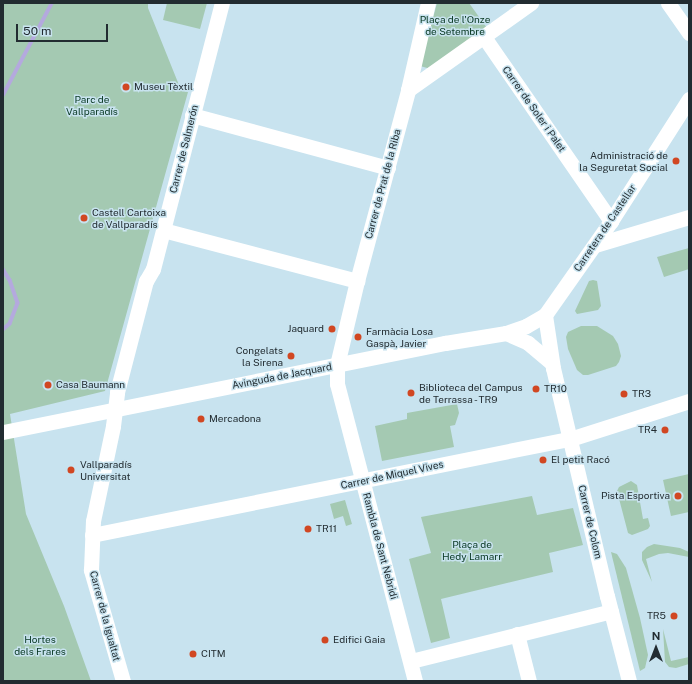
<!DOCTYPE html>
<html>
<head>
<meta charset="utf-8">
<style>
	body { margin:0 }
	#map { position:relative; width:692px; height:684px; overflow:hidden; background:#c8e3ef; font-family:"Public Sans",sans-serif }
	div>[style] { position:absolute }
	.green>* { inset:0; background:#a4c9b2 }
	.stream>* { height:3.5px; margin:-1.75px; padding:0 1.75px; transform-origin:1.75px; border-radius:1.75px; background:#b4a9de }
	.minor>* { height:15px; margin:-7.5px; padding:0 7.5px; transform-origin:7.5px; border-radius:7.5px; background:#fff }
	.dots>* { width:11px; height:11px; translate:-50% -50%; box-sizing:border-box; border:2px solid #c8e3ef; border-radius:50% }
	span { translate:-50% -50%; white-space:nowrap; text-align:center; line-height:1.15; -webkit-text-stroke:3px #c8e3ef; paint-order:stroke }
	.park-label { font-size:10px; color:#073721 }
	.poi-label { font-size:10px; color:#222c31 }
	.left { translate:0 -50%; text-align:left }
	.right { translate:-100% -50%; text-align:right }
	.street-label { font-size:10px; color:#222c31 }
	.frame { position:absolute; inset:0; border:4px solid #222c31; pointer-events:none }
	.north { position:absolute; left:636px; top:628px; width:40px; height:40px; -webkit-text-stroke:3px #c8e3ef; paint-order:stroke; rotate:0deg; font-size:11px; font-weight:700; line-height:16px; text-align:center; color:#222c31 }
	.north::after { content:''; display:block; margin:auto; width:14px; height:18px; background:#222c31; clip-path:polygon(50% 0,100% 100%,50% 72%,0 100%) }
	.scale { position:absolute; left:16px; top:24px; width:92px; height:18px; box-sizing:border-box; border:2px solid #222c31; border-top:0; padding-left:5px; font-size:12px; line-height:14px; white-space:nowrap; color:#222c31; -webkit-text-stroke:3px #c8e3ef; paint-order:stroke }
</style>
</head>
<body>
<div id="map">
	<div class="green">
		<i style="clip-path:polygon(3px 3px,148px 3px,148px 8px,181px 90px,188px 92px,105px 391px,10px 414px,26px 514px,64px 606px,91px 681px,3px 681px)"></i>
		<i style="clip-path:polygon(167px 3px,207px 3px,200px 29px,163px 20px)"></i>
		<i style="clip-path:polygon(437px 3px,469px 3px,487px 28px,431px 69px,420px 66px)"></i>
		<i style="clip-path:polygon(689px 248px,689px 269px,664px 277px,657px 257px)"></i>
		<i style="clip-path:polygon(593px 280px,597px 281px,601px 306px,598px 310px,577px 314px,575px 311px,589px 281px)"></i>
		<i style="clip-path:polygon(581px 326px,597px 326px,613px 336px,618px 344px,621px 356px,619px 362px,616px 366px,588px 375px,583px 375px,577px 370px,568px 349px,566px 337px,568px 332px)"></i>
		<i style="clip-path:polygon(457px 404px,459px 413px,455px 425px,450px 426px,454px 447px,382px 461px,375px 426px,407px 419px,407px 413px)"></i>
		<i style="clip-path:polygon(689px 474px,689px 512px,671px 516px,663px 480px)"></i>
		<i style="clip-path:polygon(631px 481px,637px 485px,643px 519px,648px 518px,650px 526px,648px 529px,632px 535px,628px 533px,617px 491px,619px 487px)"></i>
		<i style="clip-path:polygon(532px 496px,537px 515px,573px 508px,583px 545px,549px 553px,553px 572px,441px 599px,450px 638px,431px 643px,409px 559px,431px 553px,421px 517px)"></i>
		<i style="clip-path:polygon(345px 500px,352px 524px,346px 526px,343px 516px,334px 519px,330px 504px)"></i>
		<i style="clip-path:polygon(654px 544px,680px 548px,689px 552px,689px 557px,668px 553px,659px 554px,646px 559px,652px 582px,642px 560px,642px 552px,647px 547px)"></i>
		<i style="clip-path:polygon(611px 552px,617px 554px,626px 568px,640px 618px,648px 655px,645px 668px,640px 671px)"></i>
		<i style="clip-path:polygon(663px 629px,671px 661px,689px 657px,689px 664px,676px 668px,669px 667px,665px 662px)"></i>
	</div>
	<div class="stream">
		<i style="left:3px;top:95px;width:104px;rotate:-62deg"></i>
		<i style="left:3px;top:269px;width:13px;rotate:58deg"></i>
		<i style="left:10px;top:280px;width:24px;rotate:71deg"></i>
		<i style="left:18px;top:303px;width:22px;rotate:111deg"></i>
		<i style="left:10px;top:324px;width:9px;rotate:139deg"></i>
	</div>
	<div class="minor">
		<i style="left:668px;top:3px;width:37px;rotate:55deg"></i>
		<i style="left:484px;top:37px;width:224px;rotate:55.4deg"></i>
		<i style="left:408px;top:90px;width:151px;rotate:-35.3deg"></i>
		<i style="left:192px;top:115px;width:203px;rotate:15.1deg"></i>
		<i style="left:163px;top:230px;width:201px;rotate:14.7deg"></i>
		<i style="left:595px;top:245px;width:98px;rotate:-16.6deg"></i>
		<i style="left:545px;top:315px;width:54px;rotate:81.4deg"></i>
		<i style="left:553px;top:368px;width:234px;rotate:76.7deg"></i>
		<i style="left:607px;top:596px;width:88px;rotate:75.5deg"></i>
		<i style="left:506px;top:333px;width:24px;rotate:24deg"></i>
		<i style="left:528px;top:343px;width:31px;rotate:40deg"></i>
		<i style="left:3px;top:432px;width:451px;rotate:-11.4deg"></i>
		<i style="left:445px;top:343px;width:62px;rotate:-9.3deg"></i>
		<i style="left:506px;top:333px;width:21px;rotate:-19deg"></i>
		<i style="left:526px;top:326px;width:22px;rotate:-30deg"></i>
		<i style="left:545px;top:315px;width:115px;rotate:-54.9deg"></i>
		<i style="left:611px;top:221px;width:145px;rotate:-57.4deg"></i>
		<i style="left:92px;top:535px;width:488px;rotate:-11.4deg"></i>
		<i style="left:570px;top:439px;width:125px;rotate:-17.7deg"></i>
		<i style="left:517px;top:634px;width:49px;rotate:75.7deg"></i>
		<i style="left:411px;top:661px;width:206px;rotate:-14deg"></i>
		<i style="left:123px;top:681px;width:116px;rotate:-106.1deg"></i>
		<i style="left:91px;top:570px;width:49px;rotate:-87.7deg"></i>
		<i style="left:93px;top:521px;width:97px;rotate:-78.1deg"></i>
		<i style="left:113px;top:426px;width:34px;rotate:-83deg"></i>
		<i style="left:117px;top:392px;width:115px;rotate:-75.4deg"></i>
		<i style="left:146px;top:281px;width:14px;rotate:-60deg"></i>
		<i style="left:153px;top:269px;width:275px;rotate:-75.5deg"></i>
		<i style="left:415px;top:681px;width:307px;rotate:-104.7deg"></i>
		<i style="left:337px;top:384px;width:19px;rotate:-90deg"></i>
		<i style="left:337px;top:365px;width:86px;rotate:-76.6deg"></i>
		<i style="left:357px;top:281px;width:198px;rotate:-75deg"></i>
		<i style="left:408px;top:90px;width:89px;rotate:-77.1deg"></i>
	</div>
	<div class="dots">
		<i style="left:126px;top:87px;background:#d14722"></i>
		<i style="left:676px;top:161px;background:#d14722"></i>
		<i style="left:84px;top:218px;background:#d14722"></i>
		<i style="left:332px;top:329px;background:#d14722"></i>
		<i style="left:358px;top:337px;background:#d14722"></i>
		<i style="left:291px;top:356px;background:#d14722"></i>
		<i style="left:48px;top:385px;background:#d14722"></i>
		<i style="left:536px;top:389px;background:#d14722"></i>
		<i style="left:411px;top:393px;background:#d14722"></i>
		<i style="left:624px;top:394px;background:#d14722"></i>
		<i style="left:201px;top:419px;background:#d14722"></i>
		<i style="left:665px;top:430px;background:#d14722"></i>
		<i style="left:543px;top:460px;background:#d14722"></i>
		<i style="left:71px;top:470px;background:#d14722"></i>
		<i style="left:678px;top:496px;background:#d14722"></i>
		<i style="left:308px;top:529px;background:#d14722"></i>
		<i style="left:674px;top:616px;background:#d14722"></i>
		<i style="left:325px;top:640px;background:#d14722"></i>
		<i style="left:193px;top:654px;background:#d14722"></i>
	</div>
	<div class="park-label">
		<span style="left:455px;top:25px">Plaça de l'Onze<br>de Setembre</span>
		<span style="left:92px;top:105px">Parc de<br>Vallparadís</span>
		<span style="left:472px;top:550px">Plaça de<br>Hedy Lamarr</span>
		<span style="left:40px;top:645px">Hortes<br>dels Frares</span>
	</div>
	<div class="poi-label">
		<span class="left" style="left:134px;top:87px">Museu Tèxtil</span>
		<span class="right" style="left:668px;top:161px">Administració de<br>la Seguretat Social</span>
		<span class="left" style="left:92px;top:218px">Castell Cartoixa<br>de Vallparadís</span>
		<span class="right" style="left:324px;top:329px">Jaquard</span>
		<span class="left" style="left:366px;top:337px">Farmàcia Losa<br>Gaspà, Javier</span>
		<span class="right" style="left:283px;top:356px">Congelats<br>la Sirena</span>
		<span class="left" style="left:56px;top:385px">Casa Baumann</span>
		<span class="left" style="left:419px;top:393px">Biblioteca del Campus<br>de Terrassa - TR9</span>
		<span class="left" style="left:544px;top:389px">TR10</span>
		<span class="left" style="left:632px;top:394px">TR3</span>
		<span class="left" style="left:209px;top:419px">Mercadona</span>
		<span class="right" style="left:657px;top:430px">TR4</span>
		<span class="left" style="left:551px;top:460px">El petit Racó</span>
		<span class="left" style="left:80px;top:470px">Vallparadís<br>Universitat</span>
		<span class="right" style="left:670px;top:496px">Pista Esportiva</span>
		<span class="left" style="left:316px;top:529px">TR11</span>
		<span class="right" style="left:666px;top:616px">TR5</span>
		<span class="left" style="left:333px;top:640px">Edifici Gaia</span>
		<span class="left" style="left:201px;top:654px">CITM</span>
	</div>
	<div class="street-label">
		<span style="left:534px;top:109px;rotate:55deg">Carrer de Soler i Palet</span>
		<span style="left:184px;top:149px;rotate:-76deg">Carrer de Salmerón</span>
		<span style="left:383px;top:184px;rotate:-75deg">Carrer de Prat de la Riba</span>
		<span style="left:605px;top:228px;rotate:-56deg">Carretera de Castellar</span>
		<span style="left:282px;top:376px;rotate:-11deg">Avinguda de Jacquard</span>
		<span style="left:392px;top:475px;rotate:-12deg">Carrer de Miquel Vives</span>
		<span style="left:590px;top:522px;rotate:77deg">Carrer de Colom</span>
		<span style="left:380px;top:546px;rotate:75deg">Rambla de Sant Nebridi</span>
		<span style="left:105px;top:616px;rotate:75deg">Carrer de la Igualtat</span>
	</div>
	<div class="frame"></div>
	<div class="north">N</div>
	<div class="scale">50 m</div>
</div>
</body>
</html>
